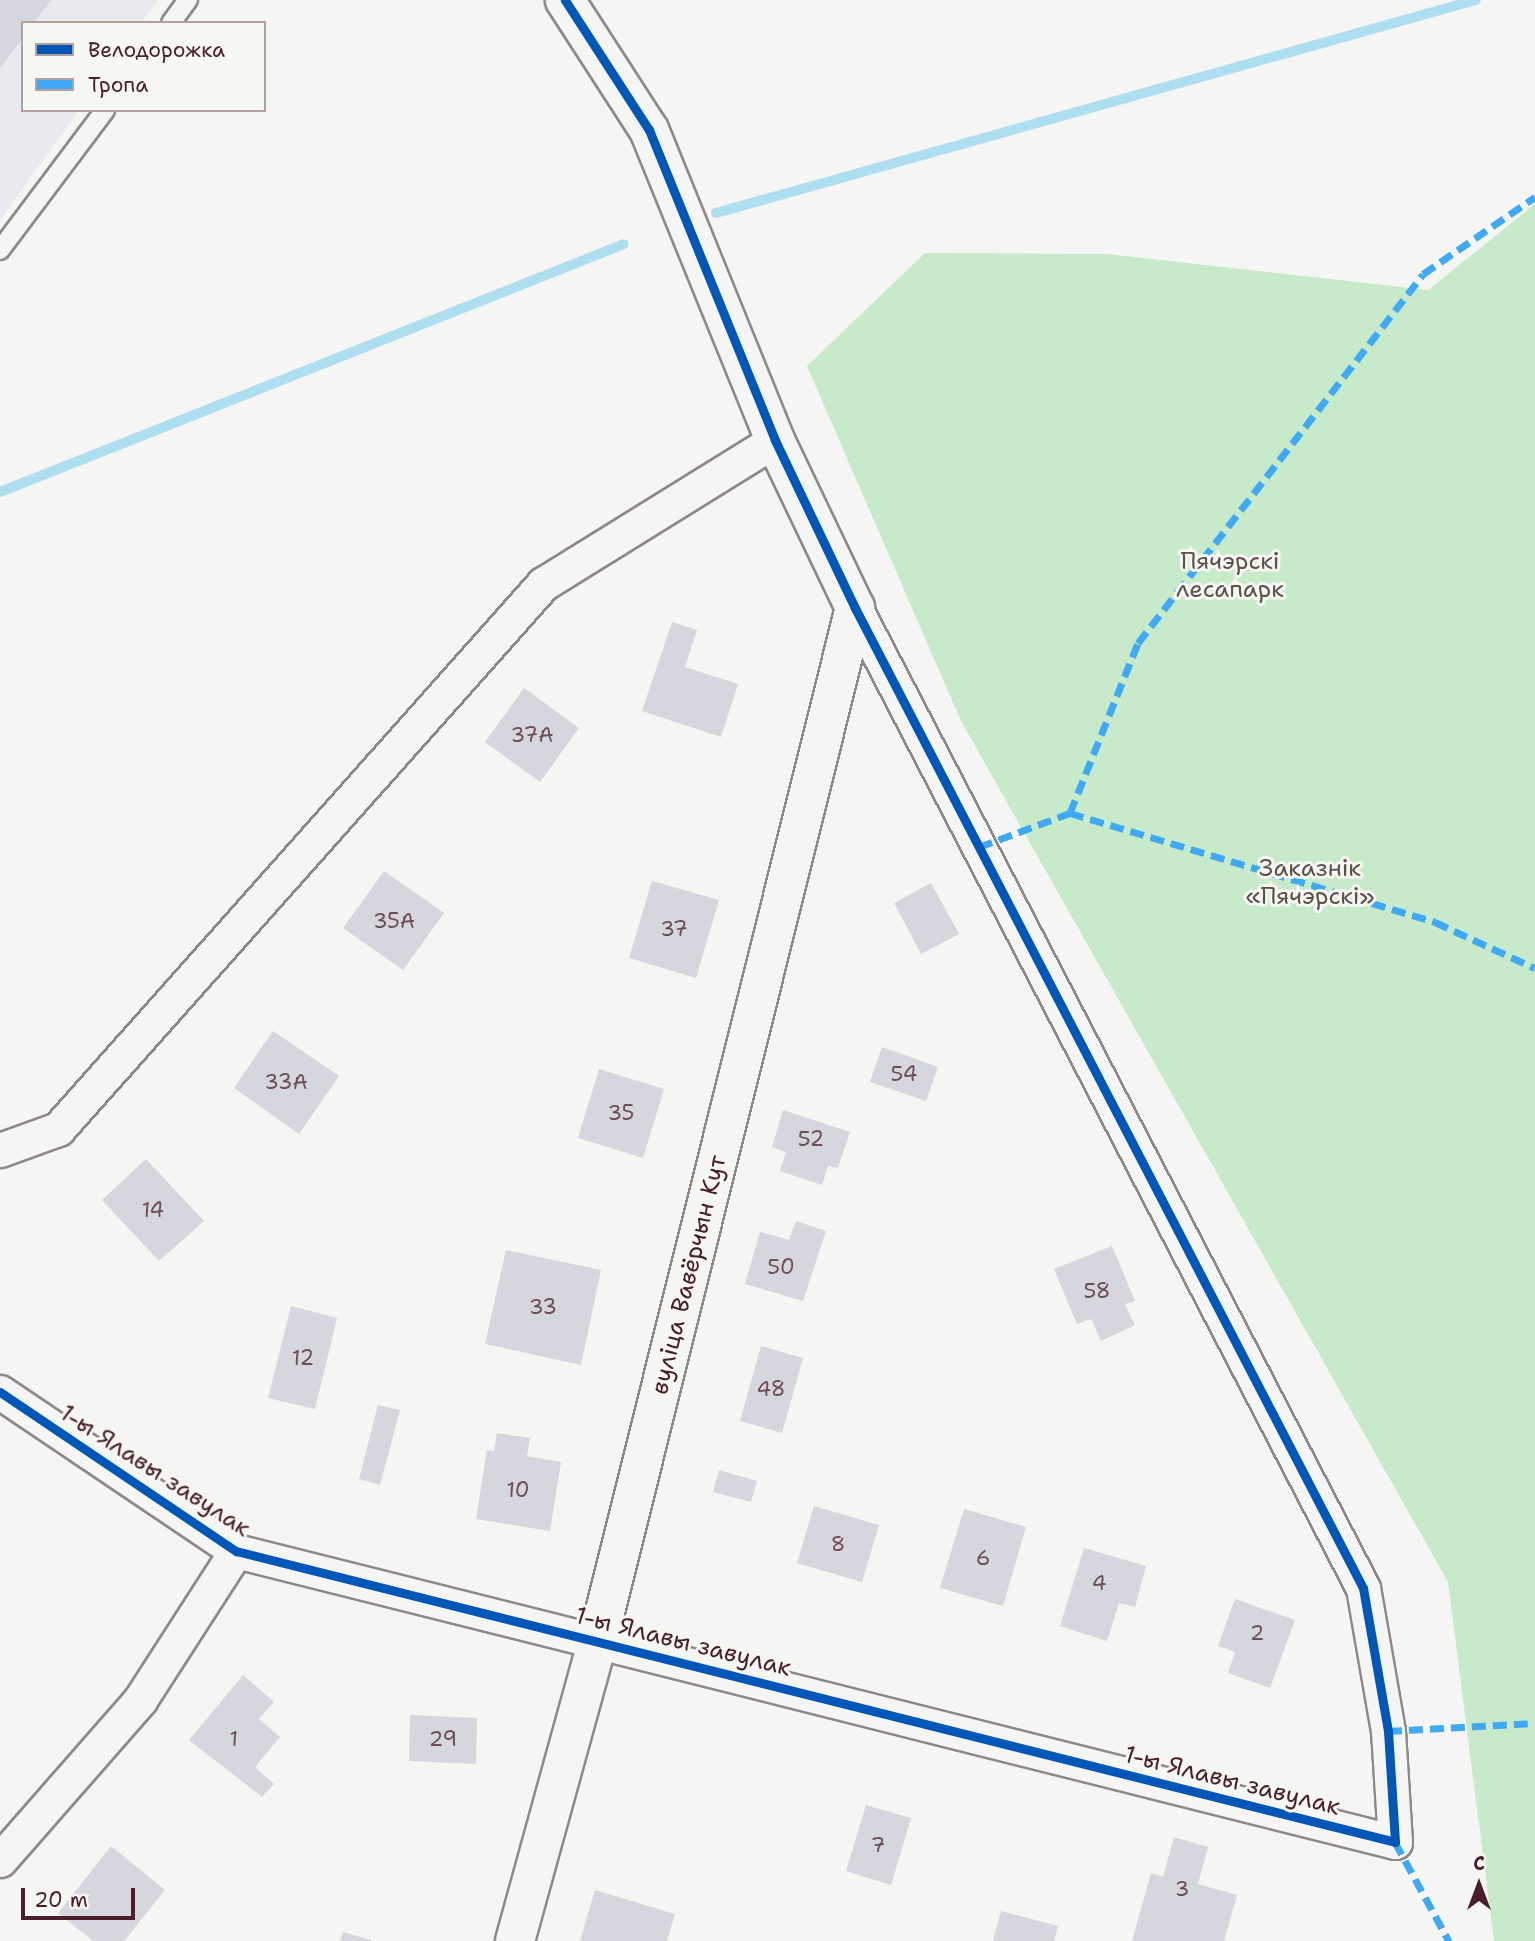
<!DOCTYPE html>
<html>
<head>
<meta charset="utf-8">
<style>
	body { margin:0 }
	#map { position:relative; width:1535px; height:1941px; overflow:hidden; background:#f5f5f3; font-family:"Shantell Sans",sans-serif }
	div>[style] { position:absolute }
	.built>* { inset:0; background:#e9e9ef }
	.green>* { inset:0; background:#c7eaca }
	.stream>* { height:10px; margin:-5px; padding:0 5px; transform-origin:5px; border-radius:5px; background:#aedff1 }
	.building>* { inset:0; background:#d5d6de }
	.roads { filter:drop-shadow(2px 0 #8f8788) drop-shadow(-2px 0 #8f8788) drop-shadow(0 2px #8f8788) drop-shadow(0 -2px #8f8788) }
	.service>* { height:18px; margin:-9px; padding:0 9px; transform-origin:9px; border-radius:9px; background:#f5f5f3 }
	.minor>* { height:33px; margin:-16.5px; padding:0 16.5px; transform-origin:16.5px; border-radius:16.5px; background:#f5f5f3 }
	.tertiary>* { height:38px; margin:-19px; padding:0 19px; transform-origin:19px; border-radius:19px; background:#f5f5f3 }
	.quiet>* { height:7px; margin-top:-3.5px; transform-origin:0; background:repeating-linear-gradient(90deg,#3fa9f5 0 14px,transparent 0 21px) }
	.cycleway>* { height:9px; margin:-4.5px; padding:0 4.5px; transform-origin:4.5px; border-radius:4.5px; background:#0057b8 }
	span { translate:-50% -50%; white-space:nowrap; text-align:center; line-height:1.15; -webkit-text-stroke:6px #f6f6f2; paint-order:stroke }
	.number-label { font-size:21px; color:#6d4d58 }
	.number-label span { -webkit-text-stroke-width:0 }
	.park-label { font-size:24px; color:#60504a }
	.street-label { font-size:24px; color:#4a1f2b }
	.legend { position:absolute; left:21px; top:21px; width:245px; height:91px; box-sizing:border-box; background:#f6f6f2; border:2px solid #b1a0a2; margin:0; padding:9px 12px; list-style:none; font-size:21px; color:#4a1f2b }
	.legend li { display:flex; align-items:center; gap:14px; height:35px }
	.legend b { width:35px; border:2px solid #b1a0a2 }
	.north { position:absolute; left:1444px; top:1850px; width:70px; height:70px; -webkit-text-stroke:5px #f6f6f2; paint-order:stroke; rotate:0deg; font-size:19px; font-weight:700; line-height:28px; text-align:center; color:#4a1f2b }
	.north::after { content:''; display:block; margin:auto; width:24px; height:32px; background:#4a1f2b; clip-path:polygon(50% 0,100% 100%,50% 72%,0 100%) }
	.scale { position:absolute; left:21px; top:1888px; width:114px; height:32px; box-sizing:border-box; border:4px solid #4a1f2b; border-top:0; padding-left:9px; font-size:21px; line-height:24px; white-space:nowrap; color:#4a1f2b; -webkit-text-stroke:5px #f6f6f2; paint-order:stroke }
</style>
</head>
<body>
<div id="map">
	<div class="built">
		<i style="clip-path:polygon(0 0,158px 0,141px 23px,23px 23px,23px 110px,79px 110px,0 220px)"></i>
	</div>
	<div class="green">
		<i style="clip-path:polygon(1535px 204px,1535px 1941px,1494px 1941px,1448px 1582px,961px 721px,807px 366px,925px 253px,1107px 254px,1428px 290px)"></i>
	</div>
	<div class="stream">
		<i style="left:716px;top:213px;width:789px;rotate:-15.66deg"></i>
		<i style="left:0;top:492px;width:671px;rotate:-21.67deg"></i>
	</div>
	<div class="building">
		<i style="clip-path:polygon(0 0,51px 0,34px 23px,23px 23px,23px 38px,0 68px)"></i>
		<i style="clip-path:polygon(672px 622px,697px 630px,685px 667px,738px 684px,721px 737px,642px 711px)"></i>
		<i style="clip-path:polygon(524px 688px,579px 728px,540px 782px,485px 742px)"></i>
		<i style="clip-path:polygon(384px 871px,444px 913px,403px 970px,343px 928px)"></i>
		<i style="clip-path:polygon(652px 881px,719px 900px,696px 978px,629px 958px)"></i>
		<i style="clip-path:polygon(931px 883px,959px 934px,921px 954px,894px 903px)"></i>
		<i style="clip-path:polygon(273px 1031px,339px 1076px,299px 1134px,234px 1088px)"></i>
		<i style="clip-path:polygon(882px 1047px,938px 1067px,926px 1101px,870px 1082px)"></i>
		<i style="clip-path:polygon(599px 1069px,664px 1089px,643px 1158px,578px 1138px)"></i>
		<i style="clip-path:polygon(783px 1110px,850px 1132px,838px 1168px,828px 1166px,822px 1185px,780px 1171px,786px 1152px,772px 1147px)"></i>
		<i style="clip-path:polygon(146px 1159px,204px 1221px,159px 1261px,102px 1200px)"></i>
		<i style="clip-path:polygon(796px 1221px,826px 1231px,803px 1301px,745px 1284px,760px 1232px,789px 1240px)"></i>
		<i style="clip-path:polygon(1112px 1246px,1135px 1301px,1125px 1304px,1135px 1325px,1101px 1341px,1091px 1319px,1077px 1324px,1054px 1269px)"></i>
		<i style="clip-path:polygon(506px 1250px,601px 1270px,581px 1365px,485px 1344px)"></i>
		<i style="clip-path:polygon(291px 1306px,337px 1318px,315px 1409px,268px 1398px)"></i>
		<i style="clip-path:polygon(761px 1346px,803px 1358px,782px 1433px,740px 1421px)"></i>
		<i style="clip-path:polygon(378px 1405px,400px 1410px,380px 1485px,359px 1479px)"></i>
		<i style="clip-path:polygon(497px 1433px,530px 1438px,527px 1456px,561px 1462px,550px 1531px,476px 1519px,487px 1450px,494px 1451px)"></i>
		<i style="clip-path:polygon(719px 1470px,757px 1481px,751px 1502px,713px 1492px)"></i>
		<i style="clip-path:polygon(814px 1506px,879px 1525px,862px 1582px,797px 1563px)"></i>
		<i style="clip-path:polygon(964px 1509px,1026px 1527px,1003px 1606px,940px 1588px)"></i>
		<i style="clip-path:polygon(1084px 1548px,1146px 1566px,1135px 1607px,1119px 1603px,1107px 1641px,1060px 1626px)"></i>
		<i style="clip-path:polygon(1235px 1599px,1295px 1620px,1270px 1688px,1228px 1673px,1235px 1652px,1218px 1646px)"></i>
		<i style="clip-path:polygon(243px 1675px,274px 1702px,259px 1719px,280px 1737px,255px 1767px,274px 1784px,262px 1797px,189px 1740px)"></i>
		<i style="clip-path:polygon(410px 1715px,477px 1718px,476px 1764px,409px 1761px)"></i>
		<i style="clip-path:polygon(866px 1805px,911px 1818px,891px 1885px,846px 1871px)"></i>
		<i style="clip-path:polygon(1174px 1837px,1208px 1847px,1198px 1884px,1237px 1895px,1224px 1941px,1132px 1941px,1151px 1873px,1163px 1877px)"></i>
		<i style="clip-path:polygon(111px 1846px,165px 1890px,124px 1941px,93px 1941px,58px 1913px)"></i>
		<i style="clip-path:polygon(595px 1890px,675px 1914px,667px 1941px,580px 1941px)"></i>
		<i style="clip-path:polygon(1001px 1911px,1058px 1926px,1054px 1941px,993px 1941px)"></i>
		<i style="clip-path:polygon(343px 1932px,371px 1940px,371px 1941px,340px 1941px)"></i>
	</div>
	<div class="roads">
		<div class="service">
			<i style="left:171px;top:23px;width:29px;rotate:-54deg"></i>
			<i style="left:0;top:250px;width:175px;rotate:-53.1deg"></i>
		</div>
		<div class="minor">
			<i style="left:0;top:1150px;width:62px;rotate:-19.9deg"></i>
			<i style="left:58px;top:1129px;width:730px;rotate:-48.33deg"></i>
			<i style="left:543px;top:584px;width:273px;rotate:-31.8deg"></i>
			<i style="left:0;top:1392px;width:285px;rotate:34deg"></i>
			<i style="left:236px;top:1551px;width:1195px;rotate:14.09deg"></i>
			<i style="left:1395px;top:1842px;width:111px;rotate:-93.6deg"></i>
			<i style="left:1388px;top:1731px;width:145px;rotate:-99.9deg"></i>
			<i style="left:1363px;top:1588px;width:1104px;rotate:-117.4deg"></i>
			<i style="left:0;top:1860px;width:213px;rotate:-48.8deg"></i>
			<i style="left:140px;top:1700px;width:177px;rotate:-57.2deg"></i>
		</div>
		<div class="tertiary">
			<i style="left:515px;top:1941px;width:312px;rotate:-74.6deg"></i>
			<i style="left:598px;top:1640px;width:1064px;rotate:-76.02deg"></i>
			<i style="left:855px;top:608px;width:186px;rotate:-115.5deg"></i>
			<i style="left:775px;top:440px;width:335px;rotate:-112.1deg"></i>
			<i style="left:649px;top:130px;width:155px;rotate:-122.9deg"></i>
		</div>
	</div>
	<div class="quiet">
		<i style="left:1070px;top:813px;width:183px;rotate:-68.2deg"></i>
		<i style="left:1138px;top:643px;width:466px;rotate:-52.3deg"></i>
		<i style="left:1423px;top:274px;width:136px;rotate:-34.5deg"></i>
		<i style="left:979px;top:847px;width:97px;rotate:-20.5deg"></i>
		<i style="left:1070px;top:813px;width:381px;rotate:16.6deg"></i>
		<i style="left:1435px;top:922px;width:110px;rotate:24.7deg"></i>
		<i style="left:1388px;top:1731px;width:147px;rotate:-3.1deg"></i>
		<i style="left:1395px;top:1842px;width:113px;rotate:61.4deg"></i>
	</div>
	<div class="cycleway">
		<i style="left:0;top:1392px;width:285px;rotate:34deg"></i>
		<i style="left:236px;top:1551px;width:1195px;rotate:14.09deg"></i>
		<i style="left:1395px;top:1842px;width:111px;rotate:-93.6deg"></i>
		<i style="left:1388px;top:1731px;width:145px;rotate:-99.9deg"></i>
		<i style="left:1363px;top:1588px;width:1104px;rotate:-117.4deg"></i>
		<i style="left:855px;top:608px;width:186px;rotate:-115.5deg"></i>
		<i style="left:775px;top:440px;width:335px;rotate:-112.1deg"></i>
		<i style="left:649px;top:130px;width:155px;rotate:-122.9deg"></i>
	</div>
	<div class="number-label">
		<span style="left:532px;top:735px">37А</span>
		<span style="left:394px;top:921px">35А</span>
		<span style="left:674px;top:929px">37</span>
		<span style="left:904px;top:1074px">54</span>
		<span style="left:286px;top:1082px">33А</span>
		<span style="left:621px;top:1113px">35</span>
		<span style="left:811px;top:1139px">52</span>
		<span style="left:153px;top:1210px">14</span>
		<span style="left:781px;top:1267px">50</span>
		<span style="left:1097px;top:1291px">58</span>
		<span style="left:543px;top:1307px">33</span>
		<span style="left:303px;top:1358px">12</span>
		<span style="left:771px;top:1389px">48</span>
		<span style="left:518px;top:1490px">10</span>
		<span style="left:838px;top:1544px">8</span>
		<span style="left:983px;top:1558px">6</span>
		<span style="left:1099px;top:1583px">4</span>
		<span style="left:1257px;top:1633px">2</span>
		<span style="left:234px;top:1739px">1</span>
		<span style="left:443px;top:1739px">29</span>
		<span style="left:878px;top:1845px">7</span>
		<span style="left:1182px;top:1889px">3</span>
	</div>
	<div class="park-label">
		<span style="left:1230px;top:576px">Пячэрскі<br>лесапарк</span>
		<span style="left:1310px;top:883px">Заказнік<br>«Пячэрскі»</span>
	</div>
	<div class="street-label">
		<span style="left:689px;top:1275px;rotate:-76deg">вуліца Вавёрчын Кут</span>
		<span style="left:155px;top:1471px;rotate:33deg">1-ы Ялавы завулак</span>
		<span style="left:683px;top:1642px;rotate:14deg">1-ы Ялавы завулак</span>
		<span style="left:1232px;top:1781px;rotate:14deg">1-ы Ялавы завулак</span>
	</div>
	<ul class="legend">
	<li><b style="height:9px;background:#0057b8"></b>Велодорожка</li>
	<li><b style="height:9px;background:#3fa9f5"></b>Тропа</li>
	</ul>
	<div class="north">С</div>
	<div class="scale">20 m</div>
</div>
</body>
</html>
